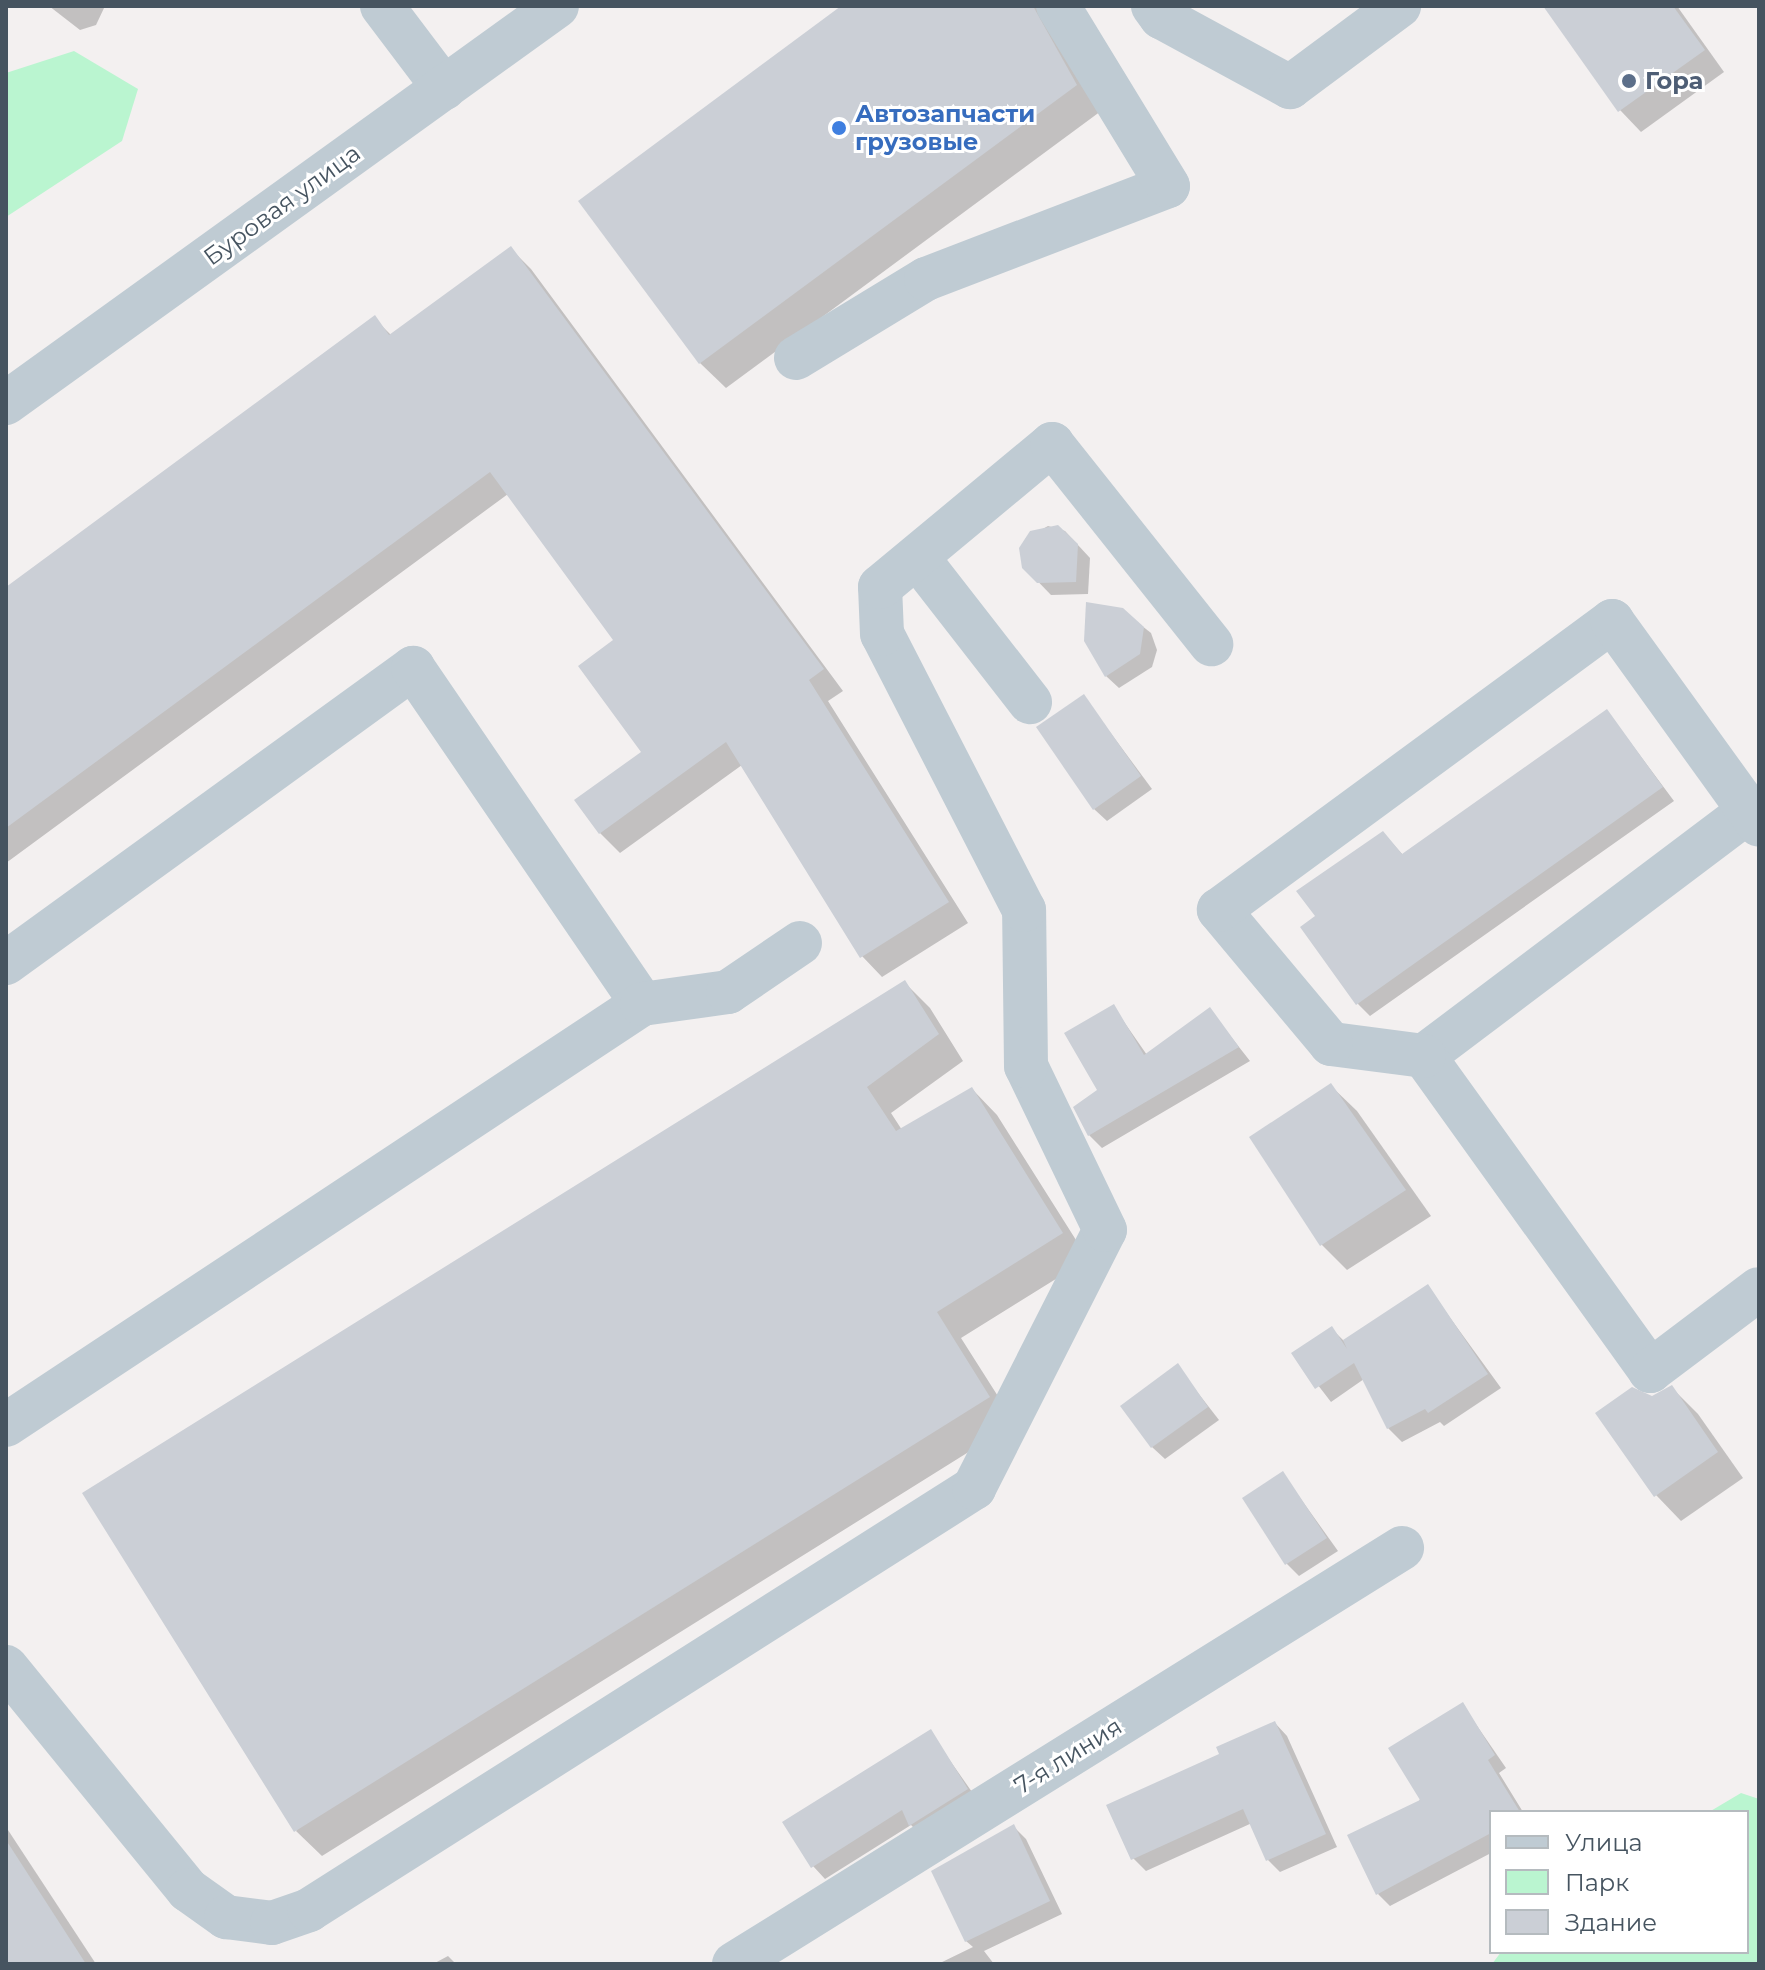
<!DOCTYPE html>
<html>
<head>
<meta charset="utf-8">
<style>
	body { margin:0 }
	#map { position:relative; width:1765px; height:1970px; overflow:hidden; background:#f3f0f0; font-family:Montserrat,sans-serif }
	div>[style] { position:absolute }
	.green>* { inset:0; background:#baf5d0 }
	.shadow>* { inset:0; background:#0003 }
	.building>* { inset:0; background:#cbcfd6 }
	.minor>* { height:44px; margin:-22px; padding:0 22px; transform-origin:22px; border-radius:22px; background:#bfcbd3 }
	.dots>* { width:22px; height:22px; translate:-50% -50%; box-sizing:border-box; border:4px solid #fff; border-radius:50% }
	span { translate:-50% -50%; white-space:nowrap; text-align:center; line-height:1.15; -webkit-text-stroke:6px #fff; paint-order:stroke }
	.service-label { font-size:24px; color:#4e5e75; font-weight:700 }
	.left { translate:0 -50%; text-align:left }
	.shop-label { font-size:24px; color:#366cbe; font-weight:700 }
	.street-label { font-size:24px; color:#465460 }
	.frame { position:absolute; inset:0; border:8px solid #465460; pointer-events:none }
	.legend { position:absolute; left:1489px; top:1810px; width:260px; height:144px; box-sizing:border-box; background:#fff; border:2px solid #b5bbbf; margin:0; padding:10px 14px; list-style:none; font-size:24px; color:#465460 }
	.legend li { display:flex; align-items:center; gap:16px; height:40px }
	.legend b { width:40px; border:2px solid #b5bbbf }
</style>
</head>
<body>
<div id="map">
	<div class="green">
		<i style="clip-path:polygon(74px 51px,138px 89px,122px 141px,6px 217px,6px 73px)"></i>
		<i style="clip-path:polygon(1741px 1793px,1759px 1799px,1759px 1964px,1492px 1964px,1501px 1952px,1747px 1952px,1747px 1812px,1709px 1812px)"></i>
	</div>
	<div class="shadow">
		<i style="clip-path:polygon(49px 6px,105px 6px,96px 25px,80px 30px)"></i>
		<i style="clip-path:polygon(845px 6px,1043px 6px,1101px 111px,726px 388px,700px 363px)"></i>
		<i style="clip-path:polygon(1545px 6px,1677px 6px,1724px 72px,1641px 132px,1620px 110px)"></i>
		<i style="clip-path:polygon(511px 249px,531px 269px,843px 691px,828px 701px,968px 923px,882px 977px,862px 956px,742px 765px,620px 853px,600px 833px,644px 753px,616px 640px,508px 494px,6px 863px,6px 589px,374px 318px,392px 336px)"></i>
		<i style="clip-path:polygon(1048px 526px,1065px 531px,1090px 558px,1088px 594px,1051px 595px,1024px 567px,1025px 539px)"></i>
		<i style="clip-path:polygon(1122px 610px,1151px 633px,1157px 650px,1152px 667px,1119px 688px,1106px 676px)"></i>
		<i style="clip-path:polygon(1084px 697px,1152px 789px,1107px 821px,1094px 809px)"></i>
		<i style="clip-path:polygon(1607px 711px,1674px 801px,1370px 1016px,1358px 1004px,1383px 833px,1404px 856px)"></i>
		<i style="clip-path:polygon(904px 982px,930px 1008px,963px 1061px,891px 1113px,902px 1130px,972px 1089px,997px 1115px,1088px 1259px,961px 1338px,1015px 1423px,322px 1856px,296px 1831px)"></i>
		<i style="clip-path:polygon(1113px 1006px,1147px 1055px,1210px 1010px,1250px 1061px,1102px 1148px,1089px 1135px)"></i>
		<i style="clip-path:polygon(1331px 1086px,1357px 1111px,1431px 1216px,1347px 1270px,1322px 1245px)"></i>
		<i style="clip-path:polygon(1427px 1286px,1501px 1388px,1444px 1426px,1440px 1422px,1402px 1442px,1388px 1428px,1364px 1379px,1331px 1402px,1294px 1354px,1331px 1328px,1345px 1342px)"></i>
		<i style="clip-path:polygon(1177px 1366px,1219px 1420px,1165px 1459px,1152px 1447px)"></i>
		<i style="clip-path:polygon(1672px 1388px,1698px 1414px,1743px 1478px,1681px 1521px,1656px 1495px,1652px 1398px)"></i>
		<i style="clip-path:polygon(1283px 1474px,1338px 1551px,1299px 1576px,1287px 1564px)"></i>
		<i style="clip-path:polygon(1462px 1704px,1506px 1768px,1499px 1773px,1523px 1812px,1491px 1812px,1491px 1853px,1390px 1906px,1378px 1894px)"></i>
		<i style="clip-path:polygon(1275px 1723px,1287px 1736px,1337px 1847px,1280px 1872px,1268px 1860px,1252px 1823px,1146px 1871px,1133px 1858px,1222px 1755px)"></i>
		<i style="clip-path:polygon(930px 1732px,979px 1802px,923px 1837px,911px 1825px,825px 1879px,813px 1866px)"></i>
		<i style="clip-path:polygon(6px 1827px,96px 1964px,6px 1964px)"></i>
		<i style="clip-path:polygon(1014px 1827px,1026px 1839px,1062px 1914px,984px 1951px,994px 1964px,938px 1964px,973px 1947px,966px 1941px)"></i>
		<i style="clip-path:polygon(448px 1956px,456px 1964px,433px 1964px)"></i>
	</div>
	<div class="building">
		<i style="clip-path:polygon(841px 6px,1033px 6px,1077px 85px,699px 364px,578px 201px)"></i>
		<i style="clip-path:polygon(1543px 6px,1673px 6px,1705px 50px,1618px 112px)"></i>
		<i style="clip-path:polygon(511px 246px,824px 669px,809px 680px,949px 902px,860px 958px,726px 742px,599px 834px,574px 800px,641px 752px,578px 666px,613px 640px,490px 472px,6px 828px,6px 587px,375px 315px,389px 335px)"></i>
		<i style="clip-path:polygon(1058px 525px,1078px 544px,1076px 582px,1037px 583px,1022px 568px,1019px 548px,1030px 531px)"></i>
		<i style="clip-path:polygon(1086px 602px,1123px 608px,1144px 627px,1140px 654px,1105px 677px,1084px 641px)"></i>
		<i style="clip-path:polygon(1084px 694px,1141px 776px,1093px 810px,1036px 727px)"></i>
		<i style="clip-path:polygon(1607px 709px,1663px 787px,1356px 1005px,1300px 927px,1315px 916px,1296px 891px,1383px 831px,1402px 854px)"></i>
		<i style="clip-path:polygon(905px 980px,939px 1034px,867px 1087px,896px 1131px,972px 1087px,1063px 1233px,937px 1312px,990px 1397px,294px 1832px,82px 1493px)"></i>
		<i style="clip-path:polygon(1114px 1004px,1144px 1055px,1210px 1007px,1239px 1047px,1088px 1136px,1073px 1107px,1097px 1090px,1064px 1033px)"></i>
		<i style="clip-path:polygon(1331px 1083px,1406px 1190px,1320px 1246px,1249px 1137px)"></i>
		<i style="clip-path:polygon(1428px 1284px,1488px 1374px,1428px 1413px,1425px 1409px,1387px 1429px,1354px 1363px,1315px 1389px,1291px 1353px,1332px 1326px,1347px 1349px,1343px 1340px)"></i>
		<i style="clip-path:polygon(1178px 1363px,1208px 1407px,1151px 1448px,1120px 1406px)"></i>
		<i style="clip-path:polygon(1672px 1385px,1718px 1452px,1654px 1497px,1595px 1413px,1632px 1387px,1652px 1396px)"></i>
		<i style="clip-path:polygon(1283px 1471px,1327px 1538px,1285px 1565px,1242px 1498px)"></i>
		<i style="clip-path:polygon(1463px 1702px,1495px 1755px,1488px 1760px,1520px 1812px,1491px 1812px,1491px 1833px,1376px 1895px,1347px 1835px,1420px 1800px,1388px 1748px)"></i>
		<i style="clip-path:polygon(1275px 1721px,1326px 1834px,1266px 1861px,1243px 1809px,1131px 1860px,1106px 1805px,1219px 1754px,1216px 1747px)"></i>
		<i style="clip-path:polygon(931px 1729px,968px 1789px,909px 1826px,902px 1810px,811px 1868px,782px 1822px)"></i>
		<i style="clip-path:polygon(1014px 1824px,1050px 1901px,965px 1942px,931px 1871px)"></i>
		<i style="clip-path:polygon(6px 1840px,86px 1964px,6px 1964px)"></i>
	</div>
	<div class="minor">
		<i style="left:382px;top:6px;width:103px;rotate:52.9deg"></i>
		<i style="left:1153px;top:6px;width:14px;rotate:54deg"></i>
		<i style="left:1161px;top:17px;width:147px;rotate:28.5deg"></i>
		<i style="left:1290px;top:87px;width:136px;rotate:-36.6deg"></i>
		<i style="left:796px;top:358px;width:152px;rotate:-31.3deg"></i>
		<i style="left:926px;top:279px;width:259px;rotate:-21deg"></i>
		<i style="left:1168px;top:186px;width:211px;rotate:-121.4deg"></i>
		<i style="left:6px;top:403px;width:679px;rotate:-35.77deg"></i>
		<i style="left:917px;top:557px;width:184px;rotate:52.1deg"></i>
		<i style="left:1749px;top:811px;width:407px;rotate:143deg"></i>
		<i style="left:1424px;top:1056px;width:388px;rotate:54.3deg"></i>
		<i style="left:1650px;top:1371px;width:136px;rotate:-37deg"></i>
		<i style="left:6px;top:963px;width:503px;rotate:-35.94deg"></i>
		<i style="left:413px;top:668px;width:407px;rotate:55.7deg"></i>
		<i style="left:1424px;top:1056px;width:94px;rotate:-172.6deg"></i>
		<i style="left:1331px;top:1044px;width:175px;rotate:-129.9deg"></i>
		<i style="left:1219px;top:910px;width:488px;rotate:-36.3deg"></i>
		<i style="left:1612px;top:621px;width:251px;rotate:54.2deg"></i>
		<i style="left:6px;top:1425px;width:763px;rotate:-33.5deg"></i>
		<i style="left:642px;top:1004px;width:87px;rotate:-7.9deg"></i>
		<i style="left:728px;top:992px;width:87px;rotate:-34.2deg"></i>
		<i style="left:6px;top:1667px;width:288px;rotate:50.8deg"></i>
		<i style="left:188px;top:1890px;width:47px;rotate:35.4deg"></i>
		<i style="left:226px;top:1917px;width:46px;rotate:7.4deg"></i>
		<i style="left:272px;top:1923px;width:39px;rotate:-19deg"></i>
		<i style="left:309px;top:1910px;width:788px;rotate:-32.4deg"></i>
		<i style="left:974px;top:1488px;width:289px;rotate:-63.1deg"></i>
		<i style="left:1105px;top:1230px;width:182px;rotate:-115.7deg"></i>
		<i style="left:1026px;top:1066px;width:156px;rotate:-90.7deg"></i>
		<i style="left:1024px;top:910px;width:310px;rotate:-117.2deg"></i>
		<i style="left:882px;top:634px;width:47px;rotate:-92.4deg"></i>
		<i style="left:880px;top:587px;width:224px;rotate:-39.7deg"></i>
		<i style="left:1052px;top:444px;width:256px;rotate:51.5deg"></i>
		<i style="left:734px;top:1964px;width:787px;rotate:-31.91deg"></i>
	</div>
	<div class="dots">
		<i style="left:1629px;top:81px;background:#5c6f8a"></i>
		<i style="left:839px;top:128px;background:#3f7fe0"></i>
	</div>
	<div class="service-label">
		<span class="left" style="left:1645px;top:81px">Гора</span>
	</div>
	<div class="shop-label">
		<span class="left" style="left:855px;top:128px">Автозапчасти<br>грузовые</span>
	</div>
	<div class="street-label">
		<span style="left:282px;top:205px;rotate:-36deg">Буровая улица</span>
		<span style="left:1068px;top:1756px;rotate:-32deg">7-я линия</span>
	</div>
	<div class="frame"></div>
	<ul class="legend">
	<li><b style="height:10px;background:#bfcbd3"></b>Улица</li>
	<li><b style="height:22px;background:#baf5d0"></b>Парк</li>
	<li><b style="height:22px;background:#cbcfd6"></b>Здание</li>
	</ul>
</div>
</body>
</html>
